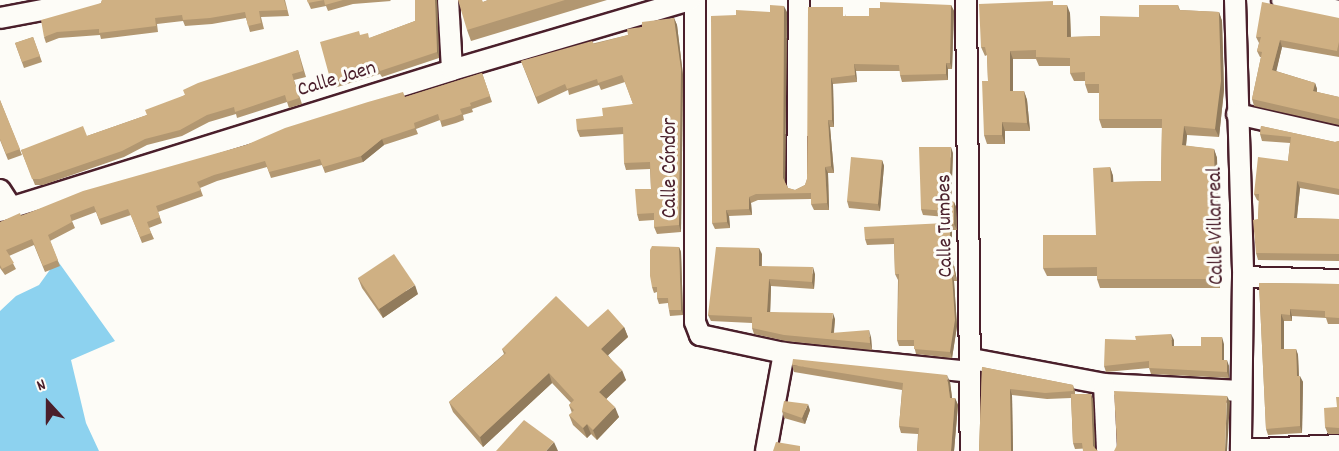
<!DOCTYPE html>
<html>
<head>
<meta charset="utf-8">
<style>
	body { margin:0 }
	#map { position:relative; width:1339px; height:451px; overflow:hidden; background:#fdfcf7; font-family:Dekko,sans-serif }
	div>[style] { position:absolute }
	.water>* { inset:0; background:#8dd2ef }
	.roads { filter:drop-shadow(2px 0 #4a1f2b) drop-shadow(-2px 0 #4a1f2b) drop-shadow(0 2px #4a1f2b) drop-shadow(0 -2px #4a1f2b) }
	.minor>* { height:20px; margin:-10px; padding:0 10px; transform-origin:10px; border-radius:10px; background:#fdfcf7 }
	.wall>* { inset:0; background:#b29771 }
	.shaded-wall>* { inset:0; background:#917b5c }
	.building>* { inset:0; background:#cfb083 }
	span { translate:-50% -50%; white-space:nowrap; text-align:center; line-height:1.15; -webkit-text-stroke:6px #fdfcf7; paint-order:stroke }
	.street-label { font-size:21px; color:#4a1f2b }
	.north { position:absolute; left:18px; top:373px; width:60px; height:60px; -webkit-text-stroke:4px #fdfcf7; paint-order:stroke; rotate:339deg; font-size:16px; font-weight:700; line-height:24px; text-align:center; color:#4a1f2b }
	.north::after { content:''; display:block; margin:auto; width:21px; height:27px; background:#4a1f2b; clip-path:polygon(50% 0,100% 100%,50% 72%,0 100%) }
</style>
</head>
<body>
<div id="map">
	<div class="water">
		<i style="clip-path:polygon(57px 260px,115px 341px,71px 360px,86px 423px,99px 451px,0 451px,0 311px,16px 296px,39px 285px)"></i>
	</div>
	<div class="roads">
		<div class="minor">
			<i style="left:448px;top:0;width:70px;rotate:86.7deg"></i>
			<i style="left:695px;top:0;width:322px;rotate:90deg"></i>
			<i style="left:695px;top:322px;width:14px;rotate:69deg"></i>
			<i style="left:700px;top:335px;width:86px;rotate:12.1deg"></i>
			<i style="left:784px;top:353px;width:187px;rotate:5.8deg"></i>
			<i style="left:966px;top:0;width:451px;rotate:89.4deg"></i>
			<i style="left:1235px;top:0;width:277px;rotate:88.3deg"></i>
			<i style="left:1243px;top:277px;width:174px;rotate:90.7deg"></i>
			<i style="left:1282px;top:0;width:58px;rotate:10.9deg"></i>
			<i style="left:0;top:18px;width:97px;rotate:-10.7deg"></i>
			<i style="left:1237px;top:114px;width:105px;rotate:12.7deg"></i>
			<i style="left:797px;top:185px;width:185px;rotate:-89.4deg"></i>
			<i style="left:0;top:190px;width:20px;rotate:57deg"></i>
			<i style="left:0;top:211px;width:473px;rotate:-17.3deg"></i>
			<i style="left:452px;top:70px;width:248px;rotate:-16.4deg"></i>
			<i style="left:1243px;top:277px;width:96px;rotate:1.8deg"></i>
			<i style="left:972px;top:359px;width:134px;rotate:10.7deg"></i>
			<i style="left:1104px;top:384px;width:137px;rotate:2.9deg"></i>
			<i style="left:1104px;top:384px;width:67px;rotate:87.4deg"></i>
			<i style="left:1241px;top:450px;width:98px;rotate:-2.9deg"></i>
			<i style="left:766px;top:451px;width:100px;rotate:-79.6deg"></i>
		</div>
	</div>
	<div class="wall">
		<i style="clip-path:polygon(102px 0,285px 0,289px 16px,261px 17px,264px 29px,250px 32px,246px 18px,212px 24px,185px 26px,183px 21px,157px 24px,158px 32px,101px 39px,100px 35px,59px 38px,46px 43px,44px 37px,101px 3px)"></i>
		<i style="clip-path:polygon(307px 0,390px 0,391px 1px,353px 4px,328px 11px,326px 6px,311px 9px)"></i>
		<i style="clip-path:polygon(415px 0,437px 0,439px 58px,382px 77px,380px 74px,334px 88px,331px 82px,361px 35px,370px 38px,415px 21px)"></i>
		<i style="clip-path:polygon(488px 0,607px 0,471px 41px,467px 30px,483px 2px)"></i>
		<i style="clip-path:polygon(951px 5px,954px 11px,952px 69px,948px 69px,948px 80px,902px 82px,900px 75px,900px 71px,856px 71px,857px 82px,833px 84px,834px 127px,830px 127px,834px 173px,828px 173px,829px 210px,814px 210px,811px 204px,811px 199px,758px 200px,751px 203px,752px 215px,729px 216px,730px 228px,715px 229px,712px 223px,736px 15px,770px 12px,787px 12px,785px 183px,788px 188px,795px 190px,805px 185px,807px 179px,846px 14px,846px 16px,869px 16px,880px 8px)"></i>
		<i style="clip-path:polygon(1055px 5px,1070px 13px,1071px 37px,1100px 36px,1139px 17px,1178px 5px,1180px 10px,1219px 12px,1222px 21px,1224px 90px,1219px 137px,1187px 135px,1186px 146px,1214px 149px,1217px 158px,1220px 288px,1100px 288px,1097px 279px,1097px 276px,1047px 276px,1043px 268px,1096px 235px,1110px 167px,1113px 176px,1113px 182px,1161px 181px,1162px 128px,1102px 128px,1099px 119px,1099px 93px,1088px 93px,1085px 84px,1085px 81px,1074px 81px,1070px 73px,1070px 66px,1039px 66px,1036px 59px,1013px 59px,1013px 91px,1024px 91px,1027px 100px,1030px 131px,1005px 131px,1005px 144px,987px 144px,984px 135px,988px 81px,987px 55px,985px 56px,981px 47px)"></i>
		<i style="clip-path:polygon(674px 18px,677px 25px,683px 75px,681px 232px,657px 234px,654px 227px,654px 220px,639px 221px,637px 214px,651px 189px,650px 169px,626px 170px,624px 163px,624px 134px,580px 137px,577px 130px,603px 116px,633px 104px,625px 82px,601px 90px,599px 85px,569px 95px,568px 90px,538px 104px,521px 61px,628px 35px,642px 27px)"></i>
		<i style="clip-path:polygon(1339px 18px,1339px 57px,1282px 47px,1276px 71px,1315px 83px,1317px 89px,1317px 92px,1339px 97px,1339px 125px,1254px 106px,1252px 99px,1261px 57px,1260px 57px,1257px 51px,1259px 43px,1256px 37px)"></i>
		<i style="clip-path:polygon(33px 37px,42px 62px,24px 68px,15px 43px)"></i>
		<i style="clip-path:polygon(298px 50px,306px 77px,294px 80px,302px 104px,289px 108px,287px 102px,237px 118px,236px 114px,209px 122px,182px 136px,147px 145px,124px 157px,43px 185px,35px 185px,21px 150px,87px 136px,147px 115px,185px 95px)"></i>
		<i style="clip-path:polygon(482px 73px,492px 102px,472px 109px,473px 112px,463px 115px,464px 120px,456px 123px,442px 127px,440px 120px,416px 129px,418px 134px,384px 145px,363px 162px,325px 173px,322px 165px,271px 178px,267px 167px,217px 181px,200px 188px,203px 196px,158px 212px,162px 223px,149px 228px,154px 239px,142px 243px,131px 215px,101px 225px,96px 212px,72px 221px,75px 228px,50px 241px,60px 266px,45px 272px,34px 245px,9px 256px,16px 269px,5px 275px,0 268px,0 222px,246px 145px,405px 97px)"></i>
		<i style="clip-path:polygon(0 100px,22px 155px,8px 160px,0 140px)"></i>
		<i style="clip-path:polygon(1261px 126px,1335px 142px,1339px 141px,1339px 195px,1300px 188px,1297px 218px,1339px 219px,1339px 261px,1258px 260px,1256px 253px,1259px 201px,1257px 200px,1254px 194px,1288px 161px,1290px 143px,1262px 141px,1260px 134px)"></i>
		<i style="clip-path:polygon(953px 153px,951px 201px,954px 202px,956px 207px,957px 230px,952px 230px,952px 255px,957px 281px,954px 281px,957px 326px,952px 358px,916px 354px,914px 346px,899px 346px,897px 340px,898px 280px,895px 274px,894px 244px,867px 245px,865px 239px,946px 223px,946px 217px,923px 215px,921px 209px)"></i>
		<i style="clip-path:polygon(882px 160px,884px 166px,880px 211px,849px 208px,847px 201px)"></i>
		<i style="clip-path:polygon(679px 247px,681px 252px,683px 315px,670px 316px,669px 310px,668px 303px,659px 304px,657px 298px,657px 292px,654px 293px,652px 287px)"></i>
		<i style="clip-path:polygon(762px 254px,762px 266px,815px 274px,814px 289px,771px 286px,770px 312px,835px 319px,834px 333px,871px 337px,872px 350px,786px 341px,754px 334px,752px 328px,752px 323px,711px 321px,708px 315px)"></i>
		<i style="clip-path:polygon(358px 278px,418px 294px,383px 318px,362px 288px)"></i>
		<i style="clip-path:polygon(1259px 283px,1339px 284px,1339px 324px,1328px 324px,1326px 318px,1292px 316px,1292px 321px,1284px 321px,1284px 349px,1296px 349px,1298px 355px,1299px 376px,1303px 382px,1302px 433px,1268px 435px,1266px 429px)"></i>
		<i style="clip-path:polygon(588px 327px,624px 327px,628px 337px,608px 355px,626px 380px,606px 399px,619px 417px,597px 440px,591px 434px,587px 438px,573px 425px,569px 415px,572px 413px,569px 405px,571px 403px,552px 383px,483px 447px,453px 412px,449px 402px,504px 354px,502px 349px)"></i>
		<i style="clip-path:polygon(1136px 340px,1174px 340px,1174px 346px,1201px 346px,1224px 344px,1224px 360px,1229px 366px,1229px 378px,1151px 374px,1149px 368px,1106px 372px,1104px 366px)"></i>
		<i style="clip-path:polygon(792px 365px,950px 382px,952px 398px,955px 398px,958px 405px,954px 451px,917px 451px,918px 434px,901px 433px,899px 426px,902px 390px,794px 372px)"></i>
		<i style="clip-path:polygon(982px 367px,1073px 385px,1075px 391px,1075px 394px,1091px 394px,1093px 400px,1095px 448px,1075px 449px,1073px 443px,1071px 398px,1047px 399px,1012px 395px,1013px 451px,979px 451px)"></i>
		<i style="clip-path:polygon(1339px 397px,1339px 434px,1328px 434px,1325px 427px,1337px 407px)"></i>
		<i style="clip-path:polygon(810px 410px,805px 424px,784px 418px,782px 411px)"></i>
	</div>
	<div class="shaded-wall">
		<i style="clip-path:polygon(435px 0,437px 0,439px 58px,437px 52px)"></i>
		<i style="clip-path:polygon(951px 5px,954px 11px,952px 69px,950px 63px)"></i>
		<i style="clip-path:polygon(1067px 5px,1070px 13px,1071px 46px,1067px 37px)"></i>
		<i style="clip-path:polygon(784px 6px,787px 12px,785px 185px,783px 178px)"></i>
		<i style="clip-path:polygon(1219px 12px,1222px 21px,1224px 90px,1219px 137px,1215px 129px)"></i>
		<i style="clip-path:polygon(674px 18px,677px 25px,683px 75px,681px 232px,679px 225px)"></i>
		<i style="clip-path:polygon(1280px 40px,1282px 47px,1275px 77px,1272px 70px)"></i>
		<i style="clip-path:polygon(1010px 51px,1013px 59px,1013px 99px,1010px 91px)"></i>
		<i style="clip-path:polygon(946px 63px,948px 69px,948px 80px,946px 74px)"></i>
		<i style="clip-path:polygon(854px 64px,856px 71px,857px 82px,855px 75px)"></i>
		<i style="clip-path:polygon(831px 78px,833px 84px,834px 127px,832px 120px)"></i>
		<i style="clip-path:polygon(1315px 83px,1317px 89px,1316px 98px,1313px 91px)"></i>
		<i style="clip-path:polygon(1024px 91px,1027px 100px,1030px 131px,1027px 123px)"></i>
		<i style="clip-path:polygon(828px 120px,830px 127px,834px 173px,831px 166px)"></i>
		<i style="clip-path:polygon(1002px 122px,1005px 131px,1005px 144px,1002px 135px)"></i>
		<i style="clip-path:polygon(1184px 126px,1187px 135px,1185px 154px,1182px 145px)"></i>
		<i style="clip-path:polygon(382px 139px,384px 145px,363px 162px,361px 156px)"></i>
		<i style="clip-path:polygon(951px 147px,953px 153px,951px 207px,949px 201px)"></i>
		<i style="clip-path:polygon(1214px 149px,1217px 158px,1220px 288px,1217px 279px)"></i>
		<i style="clip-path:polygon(882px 160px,884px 166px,880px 211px,878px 204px)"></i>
		<i style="clip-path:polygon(825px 167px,828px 173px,829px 210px,827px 203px)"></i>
		<i style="clip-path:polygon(1110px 167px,1113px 176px,1114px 191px,1111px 182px)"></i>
		<i style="clip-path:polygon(1297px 181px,1300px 188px,1296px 224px,1294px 218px)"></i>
		<i style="clip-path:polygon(749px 197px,751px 203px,752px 215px,749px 209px)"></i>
		<i style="clip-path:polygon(954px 202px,956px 207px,957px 230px,954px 224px)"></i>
		<i style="clip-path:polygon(726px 210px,729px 216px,730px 228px,727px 222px)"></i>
		<i style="clip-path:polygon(950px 224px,952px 230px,952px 255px,957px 281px,955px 275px,950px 250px)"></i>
		<i style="clip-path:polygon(679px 247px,681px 252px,683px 315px,681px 310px)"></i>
		<i style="clip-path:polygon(759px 248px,762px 254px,761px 272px,759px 266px)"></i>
		<i style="clip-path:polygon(813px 267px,815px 274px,814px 289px,812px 282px)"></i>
		<i style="clip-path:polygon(952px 275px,954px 281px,957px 326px,952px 358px,950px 352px)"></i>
		<i style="clip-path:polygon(769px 279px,771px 286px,770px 318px,767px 312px)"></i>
		<i style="clip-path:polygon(415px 285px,418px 294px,383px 318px,379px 309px)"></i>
		<i style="clip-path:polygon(1290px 309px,1292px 316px,1292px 321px,1290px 315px)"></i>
		<i style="clip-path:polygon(833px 313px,835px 319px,833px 339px,831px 333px)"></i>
		<i style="clip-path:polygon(1281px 314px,1284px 321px,1284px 356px,1281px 349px)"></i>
		<i style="clip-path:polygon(624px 327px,628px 337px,605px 358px,601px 349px)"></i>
		<i style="clip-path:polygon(869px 330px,871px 337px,872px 350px,870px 343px)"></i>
		<i style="clip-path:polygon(1171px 334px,1174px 340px,1174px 352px,1172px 346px)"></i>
		<i style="clip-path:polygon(1222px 337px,1224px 344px,1224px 366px,1222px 360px)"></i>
		<i style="clip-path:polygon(1296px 349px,1298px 355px,1299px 382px,1297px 376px)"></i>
		<i style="clip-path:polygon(1227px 360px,1229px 366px,1229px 378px,1227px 372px)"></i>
		<i style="clip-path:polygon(622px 370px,626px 380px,603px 402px,599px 392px)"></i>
		<i style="clip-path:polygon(549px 373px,552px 383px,483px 447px,480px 437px)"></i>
		<i style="clip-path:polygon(947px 375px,950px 382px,953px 405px,950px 398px)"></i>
		<i style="clip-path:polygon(1300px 376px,1303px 382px,1302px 433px,1300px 426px)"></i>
		<i style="clip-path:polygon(1010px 389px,1012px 395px,1013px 451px,1011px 451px)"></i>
		<i style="clip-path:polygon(1091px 394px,1093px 400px,1095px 451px,1093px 446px)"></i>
		<i style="clip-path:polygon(1227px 396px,1230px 402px,1227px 451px,1225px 451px)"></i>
		<i style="clip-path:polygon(955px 398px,958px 405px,954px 451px,951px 451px)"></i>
		<i style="clip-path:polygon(808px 404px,810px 410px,805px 424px,802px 418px)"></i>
		<i style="clip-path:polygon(615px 407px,619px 417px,597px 440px,593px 430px)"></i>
		<i style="clip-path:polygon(587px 424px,591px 434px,587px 438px,583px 428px)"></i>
		<i style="clip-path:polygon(554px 442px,558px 451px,546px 451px)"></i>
	</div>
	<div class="building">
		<i style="clip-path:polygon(102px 0,284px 0,287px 10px,259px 11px,261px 23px,248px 26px,245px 12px,210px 18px,183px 20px,182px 15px,155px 18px,156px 26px,99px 33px,99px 29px,57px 32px,44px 37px,41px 20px,101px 3px)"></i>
		<i style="clip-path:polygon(307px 0,324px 0,308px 3px)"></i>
		<i style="clip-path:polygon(324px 0,343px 0,325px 5px)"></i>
		<i style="clip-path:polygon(415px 0,435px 0,437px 52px,380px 71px,378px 67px,331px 82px,320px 42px,359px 31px,360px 35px,368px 33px,369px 38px,415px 21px)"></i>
		<i style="clip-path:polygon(458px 0,482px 0,483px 2px,488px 0,565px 0,467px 30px)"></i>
		<i style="clip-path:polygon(1053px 1px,1053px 5px,1067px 5px,1067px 37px,1100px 36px,1100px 16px,1139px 17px,1139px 5px,1178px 5px,1179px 10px,1219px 12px,1221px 81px,1215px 129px,1184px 126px,1182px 145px,1214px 149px,1217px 279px,1097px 279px,1097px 267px,1043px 268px,1043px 235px,1096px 235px,1093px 168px,1110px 167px,1111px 182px,1161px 181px,1162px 119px,1099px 119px,1099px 84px,1085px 84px,1085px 72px,1070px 73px,1070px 58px,1036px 57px,1036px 50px,1010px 51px,1010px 91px,1024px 91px,1027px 123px,1002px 122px,1002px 135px,984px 135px,982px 81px,988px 81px,987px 56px,985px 47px,981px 47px,979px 4px)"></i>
		<i style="clip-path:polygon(880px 2px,951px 5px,950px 63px,946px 63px,946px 74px,900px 75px,899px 65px,854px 64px,855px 75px,831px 78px,832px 120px,828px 120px,831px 166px,825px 167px,827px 203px,811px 204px,811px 193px,756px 194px,749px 197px,749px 209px,726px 210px,727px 222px,712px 223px,711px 16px,736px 15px,736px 10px,770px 12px,770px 5px,784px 6px,783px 178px,788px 188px,795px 190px,805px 185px,807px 179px,808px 7px,843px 7px,843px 16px,869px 16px,869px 8px,880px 8px)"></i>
		<i style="clip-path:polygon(1262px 2px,1339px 18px,1339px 42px,1337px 51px,1280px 40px,1272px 70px,1315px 83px,1313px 91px,1339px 97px,1339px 119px,1252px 99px,1262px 52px,1257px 51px,1261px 37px,1256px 37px)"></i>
		<i style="clip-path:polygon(674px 18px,681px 69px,679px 225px,654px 227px,654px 213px,637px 214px,635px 189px,651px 189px,650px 162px,624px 163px,623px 127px,577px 130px,576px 119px,603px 116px,602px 108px,633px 104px,622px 75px,598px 83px,597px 79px,567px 89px,565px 84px,536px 97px,521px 61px,592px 41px,594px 44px,628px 35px,627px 29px,642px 27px,642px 22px)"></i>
		<i style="clip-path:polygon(33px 37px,40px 56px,22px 62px,15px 43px)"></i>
		<i style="clip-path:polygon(298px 50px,303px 71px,292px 74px,299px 98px,287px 102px,285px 95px,235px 112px,234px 107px,207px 115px,180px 130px,145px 139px,122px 151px,40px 179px,32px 179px,21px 150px,83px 126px,87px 136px,147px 115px,145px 110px,185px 95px,183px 90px,198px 83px)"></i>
		<i style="clip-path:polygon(482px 73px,490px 96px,470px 103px,471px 106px,460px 109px,462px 114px,454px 117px,440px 121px,438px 114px,414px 123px,415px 128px,382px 139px,361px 156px,323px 167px,320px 159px,269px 172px,265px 161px,214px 175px,197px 182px,201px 190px,156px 206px,160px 217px,147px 222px,151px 233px,140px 237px,128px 209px,99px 219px,94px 206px,70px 215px,72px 222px,48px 235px,58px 260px,43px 266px,32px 239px,6px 250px,14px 263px,2px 269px,0 265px,0 222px,20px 213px,21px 216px,83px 191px,246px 145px,285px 128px,368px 102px,403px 92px,405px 97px)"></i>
		<i style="clip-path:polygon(0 100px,20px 149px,6px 154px,0 139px)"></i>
		<i style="clip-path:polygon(1261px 126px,1335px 142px,1339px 141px,1339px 189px,1297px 181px,1294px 218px,1339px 219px,1339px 254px,1256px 253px,1253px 220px,1258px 219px,1259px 194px,1254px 194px,1258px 157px,1288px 161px,1291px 137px,1260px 134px)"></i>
		<i style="clip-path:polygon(919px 147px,951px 147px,949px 201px,954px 202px,954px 224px,950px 224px,950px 250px,955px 275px,952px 275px,955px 320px,950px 352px,914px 349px,914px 340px,897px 340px,899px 274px,895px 274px,894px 238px,865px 239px,864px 227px,946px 223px,946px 211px,921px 209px)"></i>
		<i style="clip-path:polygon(851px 157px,882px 160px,878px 204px,847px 201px)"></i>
		<i style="clip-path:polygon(652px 246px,679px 247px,681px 310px,669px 310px,668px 298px,657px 298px,657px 287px,652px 287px,650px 276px,650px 250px)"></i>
		<i style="clip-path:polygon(716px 247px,759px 248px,759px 266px,813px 267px,812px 282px,769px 279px,767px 312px,833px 313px,831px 333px,869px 330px,870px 343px,784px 335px,752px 328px,752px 317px,708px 315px)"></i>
		<i style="clip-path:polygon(394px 254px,415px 285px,379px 309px,358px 278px)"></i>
		<i style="clip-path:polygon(1259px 283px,1339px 284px,1339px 318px,1325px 317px,1325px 311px,1290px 309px,1290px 315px,1281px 314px,1281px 349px,1296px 349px,1297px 376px,1300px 376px,1300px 426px,1266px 429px)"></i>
		<i style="clip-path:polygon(556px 296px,588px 327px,608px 309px,624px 327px,601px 349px,622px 370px,599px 392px,615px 407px,593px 430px,587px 424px,583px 428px,569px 415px,574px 410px,569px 405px,574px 400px,549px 373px,480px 437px,449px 402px,506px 353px,502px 349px)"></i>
		<i style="clip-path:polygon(1171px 334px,1172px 346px,1201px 346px,1201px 337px,1222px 337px,1222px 360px,1227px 360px,1227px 372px,1149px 368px,1149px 361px,1104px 366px,1105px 339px,1136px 340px,1135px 336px)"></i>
		<i style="clip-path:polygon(793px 359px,947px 375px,950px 398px,955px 398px,951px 451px,917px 451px,919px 428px,899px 426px,903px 383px,792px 365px)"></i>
		<i style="clip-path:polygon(982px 367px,1073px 385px,1073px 391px,1045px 393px,1010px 389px,1011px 451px,979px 451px)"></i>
		<i style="clip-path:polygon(1114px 391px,1227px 396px,1225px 451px,1114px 451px,1117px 445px)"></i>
		<i style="clip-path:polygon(1071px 394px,1091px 394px,1093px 446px,1098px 451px,1083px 451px,1082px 443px,1073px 443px)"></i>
		<i style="clip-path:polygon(1336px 397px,1339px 397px,1339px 428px,1325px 427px,1324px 408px,1337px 407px)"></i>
		<i style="clip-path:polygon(784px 401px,808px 404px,802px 418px,782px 411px)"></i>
		<i style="clip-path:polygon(524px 420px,554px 442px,546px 451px,496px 451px)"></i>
		<i style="clip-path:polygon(776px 442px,800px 446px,800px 451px,806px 451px,773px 451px)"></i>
	</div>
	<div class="street-label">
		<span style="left:337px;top:80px;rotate:-17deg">Calle Jaen</span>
		<span style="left:671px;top:168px;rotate:-90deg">Calle Cóndor</span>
		<span style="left:946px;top:226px;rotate:-91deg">Calle Tumbes</span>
		<span style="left:1217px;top:226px;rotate:-91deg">Calle Villarreal</span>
	</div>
	<div class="north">N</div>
</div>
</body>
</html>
